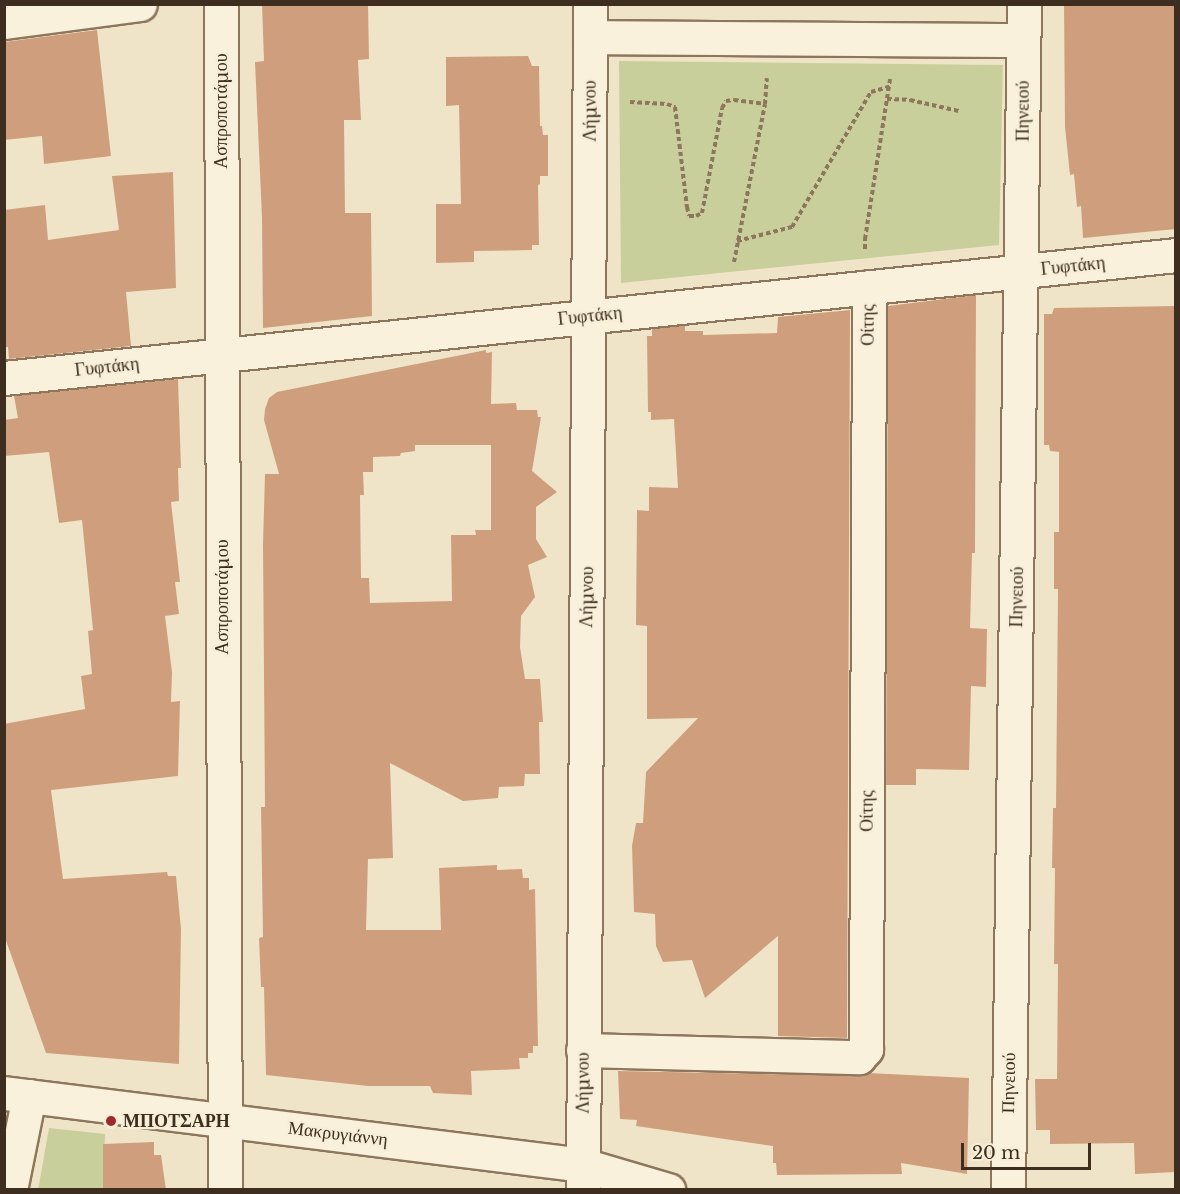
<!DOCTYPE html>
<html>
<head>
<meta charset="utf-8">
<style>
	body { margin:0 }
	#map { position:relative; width:1180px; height:1194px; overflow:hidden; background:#f0e4c8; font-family:"Libre Baskerville",serif }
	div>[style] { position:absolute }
	.green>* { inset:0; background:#c9cf9b }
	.building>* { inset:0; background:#cf9f7d }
	.path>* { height:4px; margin-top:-2px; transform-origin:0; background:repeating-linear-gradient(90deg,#8d765c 0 4.5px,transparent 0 7.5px) }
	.roads { filter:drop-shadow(2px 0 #8d765c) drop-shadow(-2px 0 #8d765c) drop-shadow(0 2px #8d765c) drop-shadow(0 -2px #8d765c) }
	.minor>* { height:33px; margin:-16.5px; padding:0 16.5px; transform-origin:16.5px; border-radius:16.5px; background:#faf1dc }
	.dots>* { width:16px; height:16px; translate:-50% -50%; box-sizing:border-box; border:3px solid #f7eed8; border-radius:50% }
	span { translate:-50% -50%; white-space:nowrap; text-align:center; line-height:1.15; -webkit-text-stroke:4.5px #f7eed8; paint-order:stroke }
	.street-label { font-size:18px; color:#3d2e20 }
	.poi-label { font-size:18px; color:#3d2e20; font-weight:700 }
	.left { translate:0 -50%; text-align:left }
	.frame { position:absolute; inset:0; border:6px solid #3d2e20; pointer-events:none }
	.scale { position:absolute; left:961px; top:1143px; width:130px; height:27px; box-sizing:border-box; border:3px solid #3d2e20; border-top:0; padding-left:8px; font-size:18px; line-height:21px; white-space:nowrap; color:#3d2e20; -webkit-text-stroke:4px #f7eed8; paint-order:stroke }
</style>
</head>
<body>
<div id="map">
	<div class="green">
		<i style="clip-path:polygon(619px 61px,1003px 65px,999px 245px,621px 283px)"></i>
		<i style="clip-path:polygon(49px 1128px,105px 1134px,103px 1189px,38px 1190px)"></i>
	</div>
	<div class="building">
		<i style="clip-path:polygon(262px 4px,368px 4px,369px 59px,358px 60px,361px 120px,344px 120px,345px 213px,371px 213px,372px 316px,263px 328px,262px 218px,255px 62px,264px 61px)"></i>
		<i style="clip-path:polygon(1064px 4px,1176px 4px,1176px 229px,1083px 238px,1081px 206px,1077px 207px,1074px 174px,1070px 175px,1065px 127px)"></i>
		<i style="clip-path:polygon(97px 30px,111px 156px,44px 164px,42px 136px,4px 140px,4px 42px)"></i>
		<i style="clip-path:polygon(528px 56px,532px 66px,539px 66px,540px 126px,542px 126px,543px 135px,548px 135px,548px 176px,540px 176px,540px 184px,538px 185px,539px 245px,532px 245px,532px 250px,474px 251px,474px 262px,436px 263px,436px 204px,461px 204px,459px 105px,446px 106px,446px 57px)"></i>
		<i style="clip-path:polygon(173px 172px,176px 288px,126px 292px,131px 346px,9px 359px,8px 347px,4px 347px,4px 210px,45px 205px,48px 240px,119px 230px,112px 176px)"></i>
		<i style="clip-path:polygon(976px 295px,975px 553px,972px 553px,970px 628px,987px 629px,986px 687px,971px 686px,969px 770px,916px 769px,916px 785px,886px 785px,888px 306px)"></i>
		<i style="clip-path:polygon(1176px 306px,1176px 1172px,1135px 1174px,1134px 1143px,1050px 1144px,1050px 1130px,1036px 1130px,1035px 1079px,1057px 1079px,1058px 964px,1054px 964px,1055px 868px,1052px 868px,1053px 808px,1056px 808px,1058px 589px,1054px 589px,1054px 532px,1059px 532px,1059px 452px,1050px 451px,1049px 445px,1044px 445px,1044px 314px,1052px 314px,1054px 308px)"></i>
		<i style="clip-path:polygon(850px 310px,847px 1038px,778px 1036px,778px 936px,705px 998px,692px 960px,663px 962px,656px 946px,655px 914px,634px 912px,632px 846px,636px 823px,643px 823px,646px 772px,698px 718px,647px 719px,647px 626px,636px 625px,637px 510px,649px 511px,649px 487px,678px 488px,674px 419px,651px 420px,651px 412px,648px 412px,647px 336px,652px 336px,652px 329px,685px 325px,685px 331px,703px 331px,703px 335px,777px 333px,778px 317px)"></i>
		<i style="clip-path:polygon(evenodd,486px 350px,486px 353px,492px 352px,491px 404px,516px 403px,517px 410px,537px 410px,538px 417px,541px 417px,532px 471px,557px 492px,536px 507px,536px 539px,547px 557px,528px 565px,535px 597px,521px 616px,520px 647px,525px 679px,540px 679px,543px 722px,539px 722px,540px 774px,525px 774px,524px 786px,499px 787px,498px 798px,463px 801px,390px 763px,393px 858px,368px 859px,366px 930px,441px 930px,439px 868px,497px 865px,497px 870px,522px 869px,523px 878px,529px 878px,529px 890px,535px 889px,538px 1046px,533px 1046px,533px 1053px,528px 1053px,528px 1058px,519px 1058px,520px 1069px,471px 1071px,472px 1095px,433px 1093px,430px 1086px,368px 1086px,266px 1075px,264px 987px,261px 987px,259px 938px,263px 937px,261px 807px,265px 807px,263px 544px,265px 474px,279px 474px,264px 420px,265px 409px,269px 398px,277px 392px,486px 350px,415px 445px,491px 445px,491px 530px,475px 530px,476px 535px,451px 535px,452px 601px,370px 603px,369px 578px,361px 578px,360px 495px,364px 495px,363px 472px,373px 472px,373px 457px,400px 456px,401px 453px,415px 451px,415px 445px)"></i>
		<i style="clip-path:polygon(178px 379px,181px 468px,178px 468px,179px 501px,171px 502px,180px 582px,175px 582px,179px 614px,165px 616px,172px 672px,171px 702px,180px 701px,178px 776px,51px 790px,63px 879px,167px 872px,168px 876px,176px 876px,181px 929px,179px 1064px,46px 1053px,4px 935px,4px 724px,85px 709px,81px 676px,92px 674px,88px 631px,93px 630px,82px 520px,59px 523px,49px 452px,4px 456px,4px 420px,18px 418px,14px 396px)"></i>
		<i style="clip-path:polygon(618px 1071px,859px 1076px,868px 1073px,969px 1078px,967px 1174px,901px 1163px,902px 1174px,777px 1175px,776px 1163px,773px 1163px,773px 1146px,636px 1126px,637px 1120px,620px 1119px)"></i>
		<i style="clip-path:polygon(154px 1142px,154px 1155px,161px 1155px,166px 1190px,103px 1190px,103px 1144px)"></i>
	</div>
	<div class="path">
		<i style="left:887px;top:99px;width:23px;rotate:2deg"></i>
		<i style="left:910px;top:100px;width:50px;rotate:12.7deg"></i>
		<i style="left:630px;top:102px;width:37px;rotate:3deg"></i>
		<i style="left:667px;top:104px;width:9px;rotate:21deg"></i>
		<i style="left:675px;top:107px;width:101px;rotate:83.2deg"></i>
		<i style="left:687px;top:207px;width:9px;rotate:77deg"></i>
		<i style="left:689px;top:216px;width:7px"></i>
		<i style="left:696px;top:216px;width:7px;rotate:-27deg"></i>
		<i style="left:702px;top:213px;width:107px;rotate:-79.2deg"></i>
		<i style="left:722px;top:108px;width:8px;rotate:-60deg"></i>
		<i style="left:726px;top:101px;width:8px;rotate:-7deg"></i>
		<i style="left:734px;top:100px;width:31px;rotate:7deg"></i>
		<i style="left:737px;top:241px;width:57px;rotate:-14.3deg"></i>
		<i style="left:792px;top:227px;width:156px;rotate:-59.7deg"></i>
		<i style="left:871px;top:92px;width:19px;rotate:-16deg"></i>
		<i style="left:865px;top:249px;width:10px;rotate:-90deg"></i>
		<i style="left:865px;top:239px;width:162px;rotate:-81.1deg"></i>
		<i style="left:734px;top:262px;width:161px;rotate:-78.9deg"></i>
		<i style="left:765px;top:104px;width:26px;rotate:-86deg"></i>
	</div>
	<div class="roads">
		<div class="minor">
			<i style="left:221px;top:4px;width:1186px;rotate:89.81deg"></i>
			<i style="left:4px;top:22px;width:137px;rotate:-7.5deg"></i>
			<i style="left:590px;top:37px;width:433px;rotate:0.4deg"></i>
			<i style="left:4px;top:378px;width:1178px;rotate:-5.99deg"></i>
			<i style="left:583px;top:1050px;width:276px;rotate:1.5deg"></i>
			<i style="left:859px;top:1057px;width:11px;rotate:-49deg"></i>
			<i style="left:866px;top:1049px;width:762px;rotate:-89.77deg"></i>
			<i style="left:4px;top:1093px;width:583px;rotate:7.09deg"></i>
			<i style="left:583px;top:1165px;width:89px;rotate:16.4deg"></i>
			<i style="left:10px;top:1190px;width:96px;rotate:-78.6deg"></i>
			<i style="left:583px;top:1190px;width:1186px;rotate:-89.66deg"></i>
			<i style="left:1008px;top:1190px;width:1186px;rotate:-89.23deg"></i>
		</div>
	</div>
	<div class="dots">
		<i style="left:111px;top:1121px;background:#9e2a2b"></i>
	</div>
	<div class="street-label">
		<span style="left:221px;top:111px;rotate:-90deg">Ασπροποτάμου</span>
		<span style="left:590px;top:111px;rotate:-90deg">Λήμνου</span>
		<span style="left:1023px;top:111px;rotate:-90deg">Πηνειού</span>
		<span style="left:1073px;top:266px;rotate:-6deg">Γυφτάκη</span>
		<span style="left:590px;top:316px;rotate:-6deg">Γυφτάκη</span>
		<span style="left:868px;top:325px;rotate:-90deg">Οίτης</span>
		<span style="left:107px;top:367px;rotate:-6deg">Γυφτάκη</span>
		<span style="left:222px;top:597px;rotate:-90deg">Ασπροποτάμου</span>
		<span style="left:587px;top:597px;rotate:-89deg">Λήμνου</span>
		<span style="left:1017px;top:597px;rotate:-89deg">Πηνειού</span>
		<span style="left:867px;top:811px;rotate:-90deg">Οίτης</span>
		<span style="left:583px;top:1083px;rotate:-90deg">Λήμνου</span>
		<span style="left:1009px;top:1083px;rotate:-89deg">Πηνειού</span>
		<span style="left:338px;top:1134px;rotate:7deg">Μακρυγιάννη</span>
	</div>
	<div class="poi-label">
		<span class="left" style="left:123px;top:1121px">ΜΠΟΤΣΑΡΗ</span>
	</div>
	<div class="frame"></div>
	<div class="scale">20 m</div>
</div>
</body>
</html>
